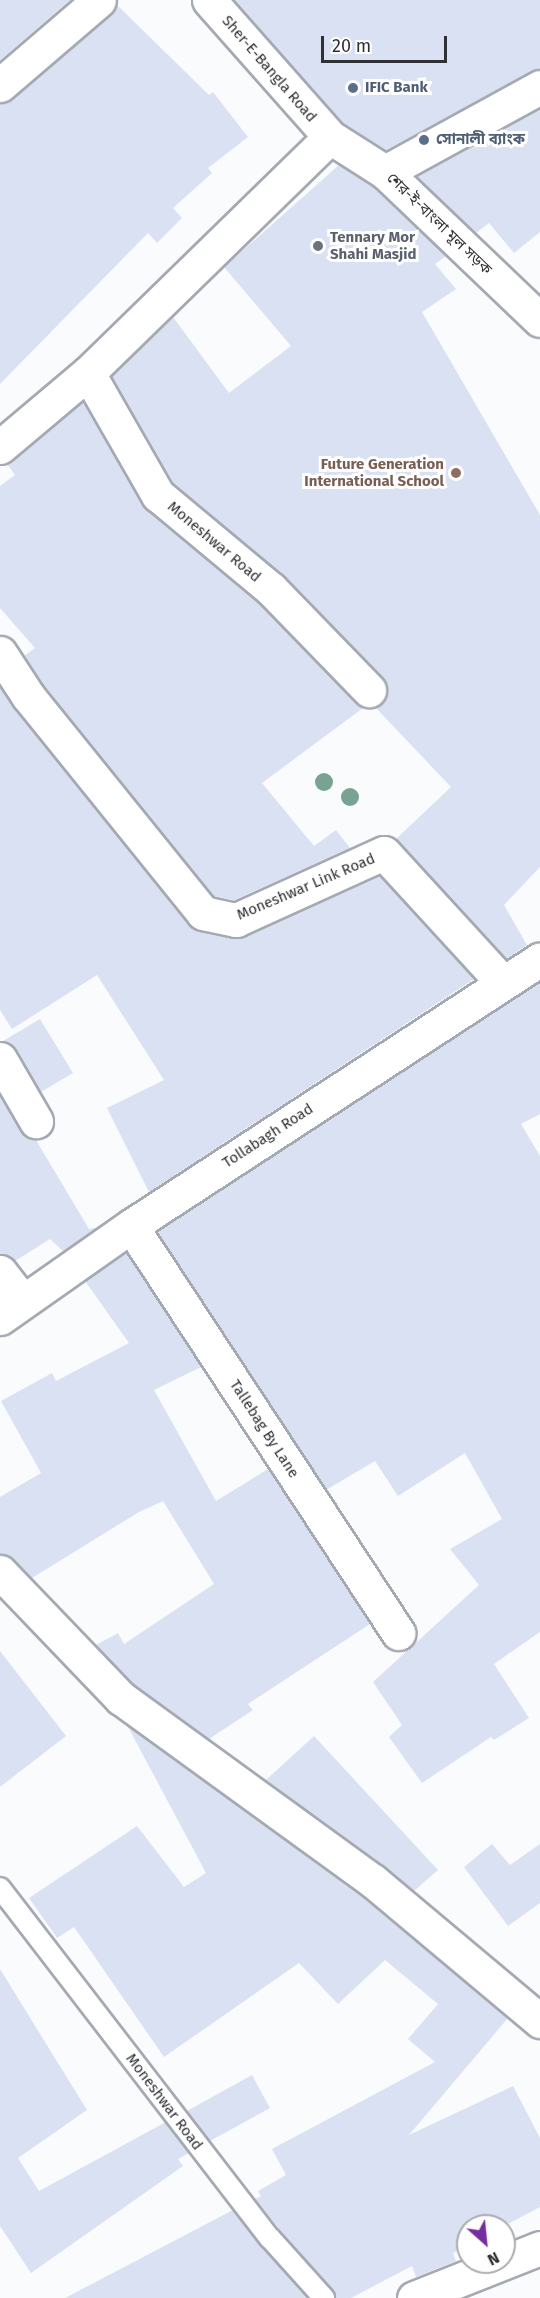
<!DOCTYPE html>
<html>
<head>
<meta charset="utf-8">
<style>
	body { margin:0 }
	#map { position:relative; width:540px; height:2298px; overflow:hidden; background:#fafbfd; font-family:"Fira Sans","Noto Sans Bengali",sans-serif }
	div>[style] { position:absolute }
	.building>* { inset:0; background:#dae1f2 }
	.roads { filter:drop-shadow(2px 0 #a5a9b2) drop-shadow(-2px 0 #a5a9b2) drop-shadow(0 2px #a5a9b2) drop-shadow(0 -2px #a5a9b2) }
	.service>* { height:20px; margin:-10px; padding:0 10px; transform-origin:10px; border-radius:10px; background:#fff }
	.minor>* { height:33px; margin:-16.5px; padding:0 16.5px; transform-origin:16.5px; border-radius:16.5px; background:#fff }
	.tertiary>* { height:33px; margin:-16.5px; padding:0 16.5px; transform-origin:16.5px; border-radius:16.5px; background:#fff }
	.trees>* { width:18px; height:18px; margin:-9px; border-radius:50%; background:#78a392 }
	.dots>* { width:16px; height:16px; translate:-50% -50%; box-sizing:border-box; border:3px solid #fff; border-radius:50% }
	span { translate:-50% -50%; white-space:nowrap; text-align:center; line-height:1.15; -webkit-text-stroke:6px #fff; paint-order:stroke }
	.street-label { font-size:15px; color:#2f3034 }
	.service-label { font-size:15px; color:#4e5e75; font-weight:700 }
	.left { translate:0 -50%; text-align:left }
	.worship-label { font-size:15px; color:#5b616d; font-weight:700 }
	.education-label { font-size:15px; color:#785e54; font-weight:700 }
	.right { translate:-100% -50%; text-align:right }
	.north { position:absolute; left:456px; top:2214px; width:60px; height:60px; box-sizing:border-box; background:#fff; border:2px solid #acacae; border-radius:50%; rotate:153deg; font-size:16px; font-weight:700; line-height:24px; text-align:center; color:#2f3034 }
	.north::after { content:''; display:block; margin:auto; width:21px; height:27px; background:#762da0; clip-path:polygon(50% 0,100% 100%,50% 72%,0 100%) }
	.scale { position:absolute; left:321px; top:36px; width:126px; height:27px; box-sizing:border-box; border:3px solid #2f3034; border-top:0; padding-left:8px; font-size:18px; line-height:21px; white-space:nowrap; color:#2f3034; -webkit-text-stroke:4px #fff; paint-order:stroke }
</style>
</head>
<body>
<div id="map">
	<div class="building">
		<i style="clip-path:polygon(0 0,70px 0,0 60px)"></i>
		<i style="clip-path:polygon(234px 0,540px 0,540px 68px,386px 150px,342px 123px)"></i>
		<i style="clip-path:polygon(117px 5px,209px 95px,213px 92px,248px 137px,208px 168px,212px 173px,173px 208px,182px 218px,157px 243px,148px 233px,0 384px,0 103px,12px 99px,111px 14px)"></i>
		<i style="clip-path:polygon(540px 108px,540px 232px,514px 253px,489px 223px,476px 233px,416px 176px)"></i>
		<i style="clip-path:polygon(339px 165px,373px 187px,446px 256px,435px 264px,456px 289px,422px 312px,540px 515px,540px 867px,504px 905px,527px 945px,506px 959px,396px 839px,451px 787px,375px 707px,387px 695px,383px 677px,284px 576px,173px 483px,111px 376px,173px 317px,229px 393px,291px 346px,224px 267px)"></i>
		<i style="clip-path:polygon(83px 402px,146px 509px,258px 603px,363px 708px,262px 783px,314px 846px,336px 830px,350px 848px,234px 900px,213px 896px,43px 685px,24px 656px,35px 648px,0 608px,0 486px,15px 475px,7px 464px)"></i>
		<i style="clip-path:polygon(0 687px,189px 925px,199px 931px,243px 937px,379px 876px,474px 979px,149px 1192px,107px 1108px,164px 1080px,97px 975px,12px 1029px,0 1010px)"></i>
		<i style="clip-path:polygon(540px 981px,540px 1114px,521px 1124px,540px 1156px,540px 1632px,494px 1664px,529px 1718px,494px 1740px,491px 1737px,422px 1783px,389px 1737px,402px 1725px,373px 1682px,479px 1585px,450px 1549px,502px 1519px,465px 1453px,398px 1496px,375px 1461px,326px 1490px,157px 1231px)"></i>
		<i style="clip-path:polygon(40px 1019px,73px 1073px,41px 1092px,16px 1050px,3px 1041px)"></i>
		<i style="clip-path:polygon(0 1096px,20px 1131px,36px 1140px,89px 1229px,96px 1228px,63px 1251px,50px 1239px,15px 1261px,0 1254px)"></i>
		<i style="clip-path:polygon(126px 1252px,201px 1367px,154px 1390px,216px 1501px,268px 1469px,370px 1624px,248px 1704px,253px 1710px,209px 1739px,133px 1684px,96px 1645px,118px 1633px,124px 1644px,214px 1584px,163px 1501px,139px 1512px,32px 1578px,13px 1559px,0 1554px,0 1497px,41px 1473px,1px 1401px,52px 1373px,56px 1381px,129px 1343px,85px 1281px)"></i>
		<i style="clip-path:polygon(0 1651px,66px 1736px,0 1787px)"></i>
		<i style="clip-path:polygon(127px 1725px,361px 1896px,508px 2018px,409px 2135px,513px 2086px,540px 2138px,540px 2207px,504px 2226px,468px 2226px,468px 2245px,453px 2253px,456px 2261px,416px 2277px,412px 2266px,351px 2298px,336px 2298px,255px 2199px,261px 2196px,258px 2191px,286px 2175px,272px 2149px,435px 2062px,408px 2039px,438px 2004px,385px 1960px,338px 2004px,299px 1963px,164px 2057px,74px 1927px,57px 1938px,29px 1898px,137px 1826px,184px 1887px,206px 1873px)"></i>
		<i style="clip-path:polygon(314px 1736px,438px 1870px,414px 1891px,266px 1780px)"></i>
		<i style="clip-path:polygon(492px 1844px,510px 1865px,540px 1844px,540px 1903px,508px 1926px,464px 1867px)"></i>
		<i style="clip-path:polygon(0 1969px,87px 2110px,18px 2158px,39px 2191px,166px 2122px,189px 2153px,178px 2159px,183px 2166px,31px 2273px,0 2226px)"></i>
		<i style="clip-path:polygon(252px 2075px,270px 2108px,210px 2141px,187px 2111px)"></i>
		<i style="clip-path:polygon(233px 2210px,308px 2298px,65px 2298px)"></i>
	</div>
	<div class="roads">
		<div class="service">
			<i style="left:0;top:1888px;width:442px;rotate:52.4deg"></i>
			<i style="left:270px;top:2238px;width:81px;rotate:48deg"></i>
		</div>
		<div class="minor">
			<i style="left:0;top:85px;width:130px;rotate:-40.6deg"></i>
			<i style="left:385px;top:172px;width:177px;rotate:-28.7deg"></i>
			<i style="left:88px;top:373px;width:141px;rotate:60.2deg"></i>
			<i style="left:158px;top:495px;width:147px;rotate:39.8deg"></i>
			<i style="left:271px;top:589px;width:141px;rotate:45.9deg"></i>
			<i style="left:0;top:447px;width:115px;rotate:-40.1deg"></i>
			<i style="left:88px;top:373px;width:338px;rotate:-44.3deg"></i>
			<i style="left:0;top:653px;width:51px;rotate:56.9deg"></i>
			<i style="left:28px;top:696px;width:279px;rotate:51.1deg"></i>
			<i style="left:203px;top:913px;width:34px;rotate:12deg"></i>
			<i style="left:236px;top:920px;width:162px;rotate:-24.4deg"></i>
			<i style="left:384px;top:853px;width:176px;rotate:47.5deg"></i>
			<i style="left:0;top:1059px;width:72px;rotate:59.9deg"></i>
			<i style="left:131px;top:1226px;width:487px;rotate:56.7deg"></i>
			<i style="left:0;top:1272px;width:36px;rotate:52deg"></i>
			<i style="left:0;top:1318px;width:160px;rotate:-35.1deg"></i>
			<i style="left:131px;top:1226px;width:488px;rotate:-33.1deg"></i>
			<i style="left:0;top:1572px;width:175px;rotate:46.2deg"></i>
			<i style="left:121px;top:1698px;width:311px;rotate:36deg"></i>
			<i style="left:373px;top:1881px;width:218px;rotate:40deg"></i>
			<i style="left:414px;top:2298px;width:136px;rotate:-21.6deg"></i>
		</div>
		<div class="tertiary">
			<i style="left:209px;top:0;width:183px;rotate:48.5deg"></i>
			<i style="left:330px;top:137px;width:65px;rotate:32.5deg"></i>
			<i style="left:385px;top:172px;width:214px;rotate:43.7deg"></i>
		</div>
	</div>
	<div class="trees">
		<i style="left:324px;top:782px"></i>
		<i style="left:350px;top:797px"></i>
	</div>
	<div class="dots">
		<i style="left:353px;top:88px;background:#5c6f8a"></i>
		<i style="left:424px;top:140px;background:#5c6f8a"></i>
		<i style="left:318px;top:246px;background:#6b7280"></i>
		<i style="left:456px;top:473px;background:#8d6e63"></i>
	</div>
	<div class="street-label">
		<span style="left:269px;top:69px;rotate:49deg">Sher-E-Bangla Road</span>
		<span style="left:439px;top:224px;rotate:44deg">শের-ই-বাংলা মূল সড়ক</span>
		<span style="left:214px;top:542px;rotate:40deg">Moneshwar Road</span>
		<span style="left:306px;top:887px;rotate:-23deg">Moneshwar Link Road</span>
		<span style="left:268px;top:1136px;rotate:-33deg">Tollabagh Road</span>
		<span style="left:264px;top:1429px;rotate:57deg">Tallebag By Lane</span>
		<span style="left:164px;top:2102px;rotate:53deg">Moneshwar Road</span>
	</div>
	<div class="service-label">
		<span class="left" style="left:365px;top:88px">IFIC Bank</span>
		<span class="left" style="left:436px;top:140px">সোনালী ব্যাংক</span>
	</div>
	<div class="worship-label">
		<span class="left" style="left:330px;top:246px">Tennary Mor<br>Shahi Masjid</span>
	</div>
	<div class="education-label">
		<span class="right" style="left:444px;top:473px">Future Generation<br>International School</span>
	</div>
	<div class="north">N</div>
	<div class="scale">20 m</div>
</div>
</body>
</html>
